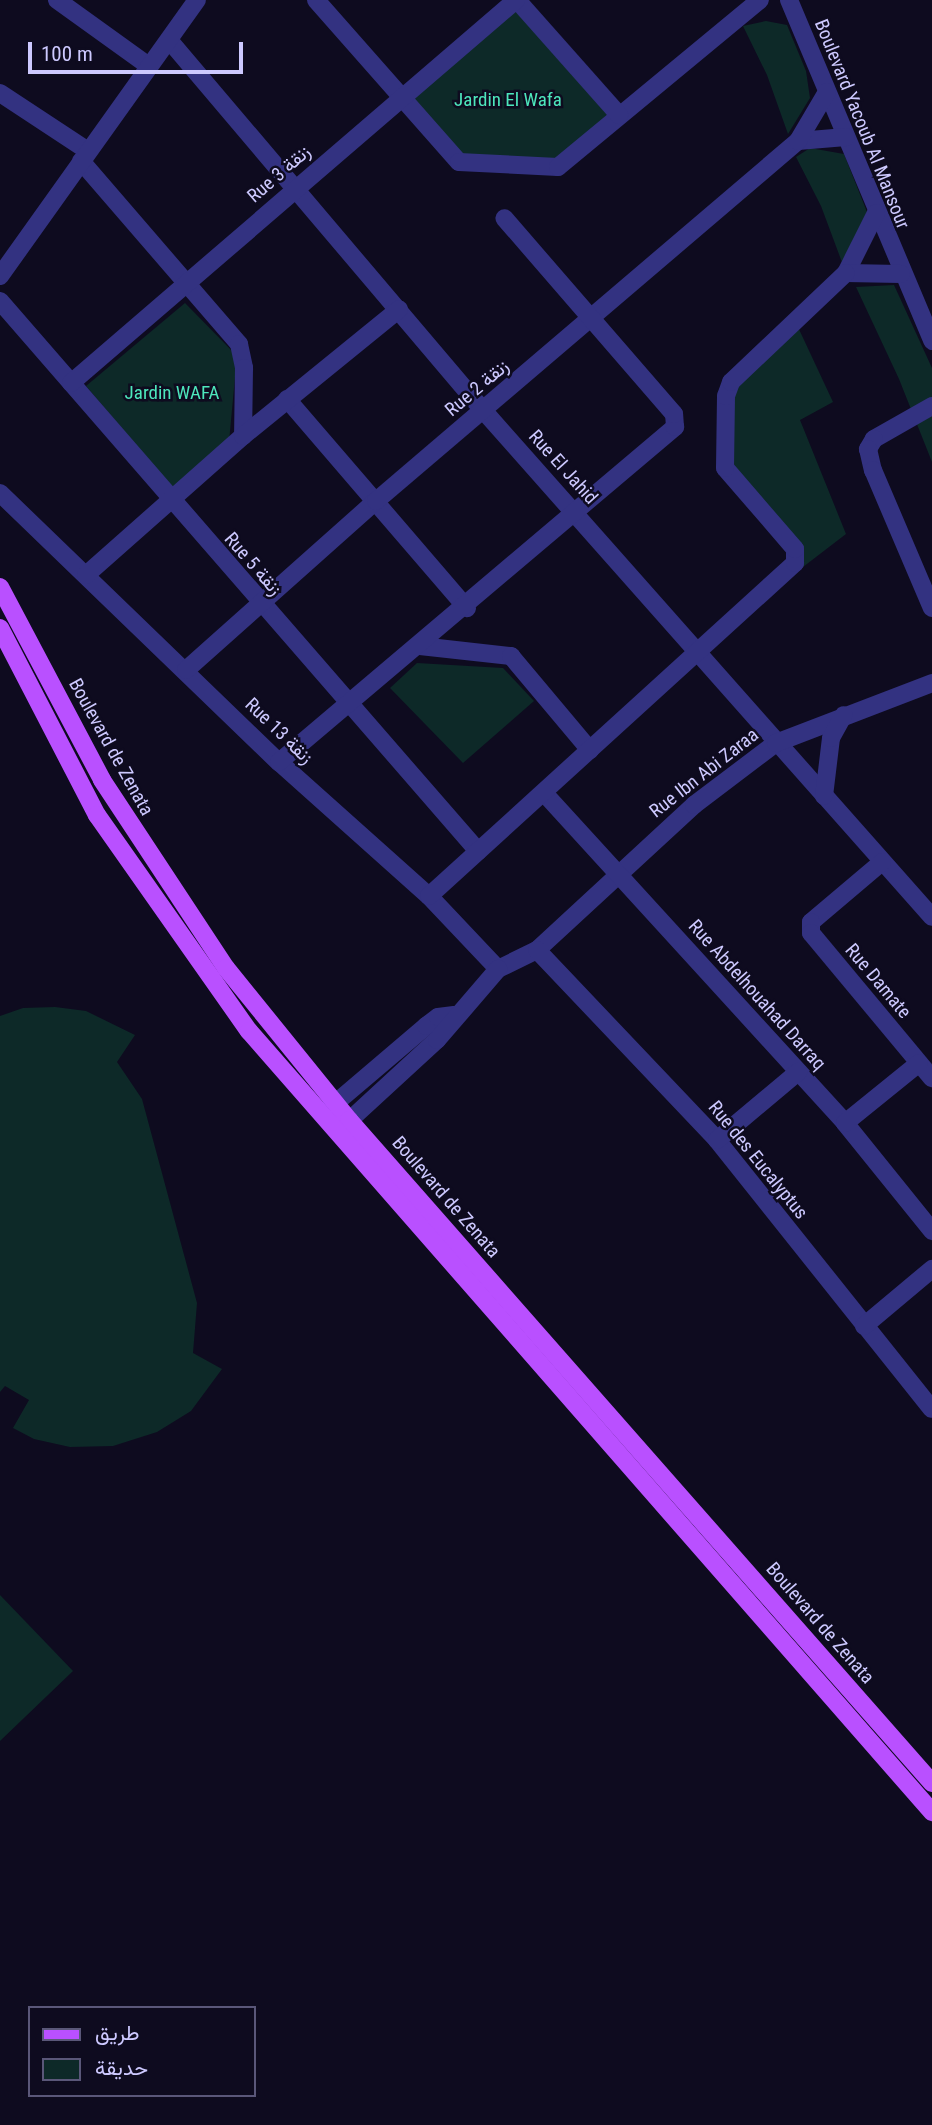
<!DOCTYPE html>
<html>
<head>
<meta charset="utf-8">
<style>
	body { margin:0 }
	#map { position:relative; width:932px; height:2125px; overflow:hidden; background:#0e0b1f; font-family:"Roboto Condensed",Vazirmatn,sans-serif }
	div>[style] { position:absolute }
	.green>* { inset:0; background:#0d2928 }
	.minor>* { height:18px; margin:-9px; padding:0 9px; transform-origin:9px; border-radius:9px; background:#333281 }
	.major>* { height:18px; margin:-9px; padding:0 9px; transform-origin:9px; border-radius:9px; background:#b950ff }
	span { translate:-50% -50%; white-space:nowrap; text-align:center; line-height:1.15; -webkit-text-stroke:5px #0e0b1f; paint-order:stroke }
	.park-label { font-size:19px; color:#4de6bc }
	.street-label { font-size:19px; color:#cdc9ff }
	.legend { position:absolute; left:28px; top:2006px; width:228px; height:91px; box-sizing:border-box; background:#0e0b1f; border:2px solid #5a5779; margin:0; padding:9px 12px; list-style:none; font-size:21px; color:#cdc9ff }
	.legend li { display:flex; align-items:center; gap:14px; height:35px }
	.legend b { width:35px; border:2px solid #5a5779 }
	.scale { position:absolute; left:28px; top:42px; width:215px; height:32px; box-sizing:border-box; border:4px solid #cdc9ff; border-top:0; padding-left:9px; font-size:21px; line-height:24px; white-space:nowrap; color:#cdc9ff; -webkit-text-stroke:5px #0e0b1f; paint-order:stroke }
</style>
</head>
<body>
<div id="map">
	<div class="green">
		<i style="clip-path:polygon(516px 0,619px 115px,545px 170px,458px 170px,403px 96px)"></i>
		<i style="clip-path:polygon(766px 21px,787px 25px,806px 71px,810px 98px,788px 134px,767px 75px,743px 26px)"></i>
		<i style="clip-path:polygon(810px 148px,844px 154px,867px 212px,843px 265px,821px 206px,796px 157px)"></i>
		<i style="clip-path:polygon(894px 285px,932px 368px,932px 462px,899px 379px,856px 287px)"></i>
		<i style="clip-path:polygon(185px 303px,237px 356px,229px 442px,175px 491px,86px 386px)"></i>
		<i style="clip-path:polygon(797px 325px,833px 402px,800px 420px,846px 534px,803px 567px,728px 476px,730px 371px)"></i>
		<i style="clip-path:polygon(417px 663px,503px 668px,534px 701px,463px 763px,390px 688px)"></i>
		<i style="clip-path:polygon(55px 1007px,86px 1011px,135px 1035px,117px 1062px,142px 1099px,197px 1303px,193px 1353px,222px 1369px,191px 1411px,157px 1432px,113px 1446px,70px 1447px,34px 1439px,13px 1428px,29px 1400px,5px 1386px,0 1392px,0 1016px,23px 1008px)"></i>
		<i style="clip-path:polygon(0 1595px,73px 1671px,0 1741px)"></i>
	</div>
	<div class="minor">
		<i style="left:57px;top:0;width:113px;rotate:35.7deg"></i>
		<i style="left:316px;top:0;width:216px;rotate:48.6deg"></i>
		<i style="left:459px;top:162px;width:99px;rotate:2.9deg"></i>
		<i style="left:558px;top:167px;width:262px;rotate:-39.6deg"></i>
		<i style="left:517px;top:0;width:154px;rotate:48.4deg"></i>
		<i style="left:789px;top:0;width:370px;rotate:67.2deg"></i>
		<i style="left:169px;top:40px;width:485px;rotate:49.7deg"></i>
		<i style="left:483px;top:410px;width:677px;rotate:48.47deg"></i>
		<i style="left:0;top:93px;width:105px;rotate:33.4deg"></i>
		<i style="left:798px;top:141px;width:48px;rotate:-4.8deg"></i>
		<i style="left:81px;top:161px;width:242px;rotate:49.2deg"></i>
		<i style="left:239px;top:344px;width:25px;rotate:78deg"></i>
		<i style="left:244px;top:368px;width:68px;rotate:90.8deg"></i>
		<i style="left:876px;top:213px;width:67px;rotate:116.6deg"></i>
		<i style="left:846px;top:273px;width:55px;rotate:1deg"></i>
		<i style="left:0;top:276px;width:339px;rotate:-54.5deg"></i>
		<i style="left:0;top:301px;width:729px;rotate:49.01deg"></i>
		<i style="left:71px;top:383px;width:587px;rotate:-40.72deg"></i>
		<i style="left:287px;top:399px;width:276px;rotate:49.3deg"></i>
		<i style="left:932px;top:406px;width:67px;rotate:150.4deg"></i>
		<i style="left:874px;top:439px;width:12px;rotate:121deg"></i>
		<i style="left:868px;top:449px;width:22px;rotate:77deg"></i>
		<i style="left:873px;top:470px;width:150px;rotate:66.9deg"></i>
		<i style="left:0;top:493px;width:388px;rotate:44deg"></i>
		<i style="left:279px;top:762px;width:201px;rotate:41.8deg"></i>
		<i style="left:429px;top:896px;width:100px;rotate:46.6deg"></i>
		<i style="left:498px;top:969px;width:43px;rotate:-26deg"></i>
		<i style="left:537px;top:950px;width:214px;rotate:-42.7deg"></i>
		<i style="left:694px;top:805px;width:103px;rotate:-37.1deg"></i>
		<i style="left:776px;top:743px;width:167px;rotate:-21deg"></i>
		<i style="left:86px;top:575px;width:210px;rotate:-41.5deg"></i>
		<i style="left:243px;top:436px;width:201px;rotate:-39.1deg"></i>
		<i style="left:420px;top:646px;width:92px;rotate:6.3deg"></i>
		<i style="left:511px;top:656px;width:123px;rotate:50deg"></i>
		<i style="left:186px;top:670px;width:254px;rotate:-41.7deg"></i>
		<i style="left:376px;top:501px;width:555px;rotate:-40.47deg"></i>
		<i style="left:798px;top:141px;width:57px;rotate:-59.4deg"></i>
		<i style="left:279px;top:762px;width:519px;rotate:-40.23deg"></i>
		<i style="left:675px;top:427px;width:13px;rotate:-94deg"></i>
		<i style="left:674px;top:414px;width:259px;rotate:-130.9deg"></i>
		<i style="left:545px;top:794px;width:445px;rotate:47.6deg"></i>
		<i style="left:845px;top:1123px;width:139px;rotate:51.1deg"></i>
		<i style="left:824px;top:796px;width:58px;rotate:-83.1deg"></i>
		<i style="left:831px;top:738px;width:26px;rotate:-61deg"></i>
		<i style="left:882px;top:862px;width:93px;rotate:139.8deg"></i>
		<i style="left:811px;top:922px;width:11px;rotate:90deg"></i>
		<i style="left:811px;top:933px;width:189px;rotate:50.2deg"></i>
		<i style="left:429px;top:896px;width:495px;rotate:-42.3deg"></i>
		<i style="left:795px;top:563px;width:14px;rotate:-90deg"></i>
		<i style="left:795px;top:549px;width:107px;rotate:-130.8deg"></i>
		<i style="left:725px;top:468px;width:72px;rotate:-89.2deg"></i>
		<i style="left:726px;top:396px;width:15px;rotate:-70deg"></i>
		<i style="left:731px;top:382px;width:158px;rotate:-43.5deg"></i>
		<i style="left:537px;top:950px;width:262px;rotate:46.5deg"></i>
		<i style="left:717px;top:1140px;width:344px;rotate:51.4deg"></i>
		<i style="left:325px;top:1112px;width:133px;rotate:-40.4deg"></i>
		<i style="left:426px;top:1026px;width:15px;rotate:-37deg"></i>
		<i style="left:438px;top:1017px;width:16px;rotate:-7deg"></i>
		<i style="left:845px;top:1123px;width:95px;rotate:-39deg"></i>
		<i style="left:339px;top:1130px;width:133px;rotate:-42.6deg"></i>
		<i style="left:437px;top:1040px;width:94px;rotate:-49.3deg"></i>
		<i style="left:717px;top:1140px;width:106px;rotate:-40deg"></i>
		<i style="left:864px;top:1326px;width:89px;rotate:-40deg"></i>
	</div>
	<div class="major">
		<i style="left:0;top:587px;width:218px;rotate:62.1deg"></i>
		<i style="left:102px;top:780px;width:225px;rotate:56.6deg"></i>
		<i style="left:226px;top:968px;width:196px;rotate:51deg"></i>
		<i style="left:349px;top:1120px;width:883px;rotate:48.67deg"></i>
		<i style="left:0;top:628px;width:211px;rotate:62.6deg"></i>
		<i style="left:97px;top:815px;width:264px;rotate:54.9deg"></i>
		<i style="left:249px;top:1031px;width:1038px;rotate:48.83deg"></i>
	</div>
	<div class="park-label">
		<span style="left:508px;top:100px">Jardin El Wafa</span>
		<span style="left:172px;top:393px">Jardin WAFA</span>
	</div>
	<div class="street-label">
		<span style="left:862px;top:124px;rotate:68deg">Boulevard Yacoub Al Mansour</span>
		<span style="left:279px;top:174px;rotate:-41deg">Rue 3 زنقة</span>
		<span style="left:477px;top:388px;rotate:-40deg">Rue 2 زنقة</span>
		<span style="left:563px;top:467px;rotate:48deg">Rue El Jahid</span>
		<span style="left:253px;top:564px;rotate:49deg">Rue 5 زنقة</span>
		<span style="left:279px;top:731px;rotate:44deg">Rue 13 زنقة</span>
		<span style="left:111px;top:747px;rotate:61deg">Boulevard de Zenata</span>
		<span style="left:704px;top:773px;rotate:-38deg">Rue Ibn Abi Zaraa</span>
		<span style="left:878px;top:981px;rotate:50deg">Rue Damate</span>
		<span style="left:757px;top:995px;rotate:48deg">Rue Abdelhouahad Darraq</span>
		<span style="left:758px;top:1160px;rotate:51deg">Rue des Eucalyptus</span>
		<span style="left:446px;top:1197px;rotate:49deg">Boulevard de Zenata</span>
		<span style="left:820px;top:1623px;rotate:49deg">Boulevard de Zenata</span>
	</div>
	<ul class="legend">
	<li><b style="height:9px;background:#b950ff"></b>طريق</li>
	<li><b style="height:19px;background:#0d2928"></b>حديقة</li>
	</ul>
	<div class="scale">100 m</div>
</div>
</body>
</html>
